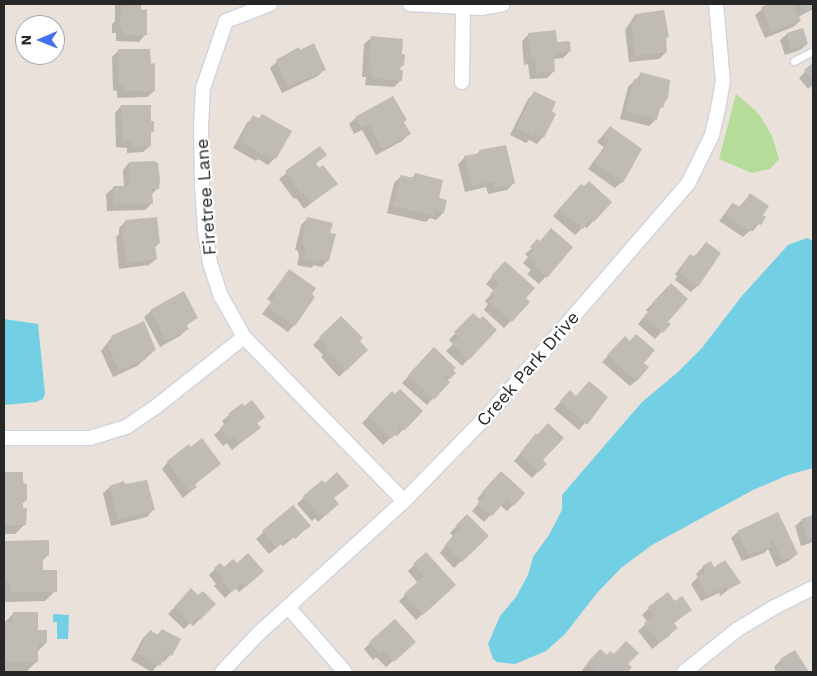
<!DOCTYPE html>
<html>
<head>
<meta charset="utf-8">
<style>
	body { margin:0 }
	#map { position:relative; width:817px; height:676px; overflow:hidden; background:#e9e1da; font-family:"Work Sans",sans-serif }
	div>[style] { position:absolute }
	.green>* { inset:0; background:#b5dc99 }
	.water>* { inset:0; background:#73cfe4 }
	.shadow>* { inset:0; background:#0003 }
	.building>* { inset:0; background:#c1bbb6 }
	.roads { filter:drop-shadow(1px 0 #cfd3df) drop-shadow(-1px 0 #cfd3df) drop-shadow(0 1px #cfd3df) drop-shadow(0 -1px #cfd3df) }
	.lane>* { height:7px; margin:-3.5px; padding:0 3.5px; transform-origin:3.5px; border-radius:3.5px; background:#fff }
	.street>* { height:14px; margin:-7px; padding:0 7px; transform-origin:7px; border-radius:7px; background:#fff }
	span { translate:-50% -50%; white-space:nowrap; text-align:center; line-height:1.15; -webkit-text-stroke:4.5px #fff; paint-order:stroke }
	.street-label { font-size:18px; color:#272727 }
	.frame { position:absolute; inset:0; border:5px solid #272727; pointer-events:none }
	.north { position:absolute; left:15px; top:15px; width:50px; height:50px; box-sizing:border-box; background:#fff; border:1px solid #a9a9a9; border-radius:50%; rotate:269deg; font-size:14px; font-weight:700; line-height:20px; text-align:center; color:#272727 }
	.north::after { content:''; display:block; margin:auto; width:18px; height:22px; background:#4471ec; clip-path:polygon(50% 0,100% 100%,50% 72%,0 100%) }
</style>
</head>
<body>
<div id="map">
	<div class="green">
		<i style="clip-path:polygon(736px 94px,758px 113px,772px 136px,779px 159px,770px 169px,752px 173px,719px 159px)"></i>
	</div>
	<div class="water">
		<i style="clip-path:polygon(807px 238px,813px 241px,813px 468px,788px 475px,753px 490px,652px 545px,621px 568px,597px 593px,565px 634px,546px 651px,515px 664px,497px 662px,493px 659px,488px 644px,500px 616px,516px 597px,528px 575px,533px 557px,549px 535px,562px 510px,562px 495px,642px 402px,678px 372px,702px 348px,741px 297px,788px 245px)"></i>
		<i style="clip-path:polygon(4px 319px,38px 324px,45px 394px,43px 399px,36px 402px,4px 405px)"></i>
		<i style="clip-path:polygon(53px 614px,69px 615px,68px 639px,57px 639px,57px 622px,53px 622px)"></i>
	</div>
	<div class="shadow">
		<i style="clip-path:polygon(115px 4px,140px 4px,145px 35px,139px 42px,116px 41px,116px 33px,112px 33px,112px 24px,115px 21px)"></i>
		<i style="clip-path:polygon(768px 4px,813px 4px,813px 9px,798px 17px,800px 21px,793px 27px,765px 38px,755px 15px)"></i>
		<i style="clip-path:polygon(635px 15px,668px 37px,665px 40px,666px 52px,659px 59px,629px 62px,625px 30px)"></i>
		<i style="clip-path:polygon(802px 29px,807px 44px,800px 50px,785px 55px,780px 40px,787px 34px)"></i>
		<i style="clip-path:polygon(529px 34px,570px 51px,563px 58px,553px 59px,554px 71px,547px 78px,530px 79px,528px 64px,524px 65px,522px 41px)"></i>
		<i style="clip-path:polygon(371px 38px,400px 55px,403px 65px,399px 69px,401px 80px,394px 87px,365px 85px,366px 77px,362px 77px,364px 44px)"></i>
		<i style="clip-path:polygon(298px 49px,324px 70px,318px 76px,282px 93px,270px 68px,283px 56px)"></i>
		<i style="clip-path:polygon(119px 50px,154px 91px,147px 97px,117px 98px,117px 91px,113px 90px,112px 57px)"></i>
		<i style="clip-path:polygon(813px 64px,813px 85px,808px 89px,799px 78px)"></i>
		<i style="clip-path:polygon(641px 74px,667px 99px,658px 112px,655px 120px,649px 126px,620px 119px,628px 87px)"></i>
		<i style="clip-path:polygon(534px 93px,543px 137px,537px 144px,529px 140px,526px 143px,510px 135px,528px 99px)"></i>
		<i style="clip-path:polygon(121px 106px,149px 122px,153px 131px,150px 134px,150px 146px,143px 152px,127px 153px,127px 148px,116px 147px,115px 113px)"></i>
		<i style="clip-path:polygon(262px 115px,275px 158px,268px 165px,258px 159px,256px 161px,233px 148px,247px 123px,253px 117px,258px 119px)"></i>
		<i style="clip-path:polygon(356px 118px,403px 123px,409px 134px,402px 141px,376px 155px,362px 130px,354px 134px,349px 124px)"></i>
		<i style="clip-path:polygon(610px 127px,622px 182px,615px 188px,588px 169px,604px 147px,597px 142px)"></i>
		<i style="clip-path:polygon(320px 147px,325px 155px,315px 164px,336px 184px,304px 209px,296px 198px,294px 199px,279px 179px)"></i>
		<i style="clip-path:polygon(480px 151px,514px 183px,507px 190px,488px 194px,486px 187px,465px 192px,458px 164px,465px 157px,476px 155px)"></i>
		<i style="clip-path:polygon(129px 163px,158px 188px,151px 195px,151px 204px,145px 210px,107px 211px,106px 194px,113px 188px,124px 187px,123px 170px)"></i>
		<i style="clip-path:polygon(415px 175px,438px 199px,446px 201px,443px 213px,436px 220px,430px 218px,426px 222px,387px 213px,394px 183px,401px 176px,411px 178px)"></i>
		<i style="clip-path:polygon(583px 188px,593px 221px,587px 228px,584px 226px,575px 235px,553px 216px,574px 192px)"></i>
		<i style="clip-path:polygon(750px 195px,761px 215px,764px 217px,753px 231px,750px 230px,743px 237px,719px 221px,732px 204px,739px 207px)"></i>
		<i style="clip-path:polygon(308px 218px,329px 234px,328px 260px,322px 267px,314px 265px,311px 268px,297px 265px,299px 256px,298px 251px,295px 250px,301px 225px)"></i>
		<i style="clip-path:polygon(125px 222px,159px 243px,155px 247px,156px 259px,149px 265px,119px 269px,116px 237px,119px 234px,119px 228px)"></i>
		<i style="clip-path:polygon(540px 242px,572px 247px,539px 284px,527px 274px,531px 270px,523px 263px,528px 257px,525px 254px)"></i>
		<i style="clip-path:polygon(706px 243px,697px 286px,691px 292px,675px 280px,677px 276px,675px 274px,690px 255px,693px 258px)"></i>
		<i style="clip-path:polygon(499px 269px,528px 302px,504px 328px,484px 310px,488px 304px,485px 301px,494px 291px,486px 284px)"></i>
		<i style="clip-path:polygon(289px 271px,294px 325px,288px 332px,262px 314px,271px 302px,267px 299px)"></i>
		<i style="clip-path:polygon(671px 285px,667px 322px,669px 324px,655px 339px,638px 324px,648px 312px,646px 310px)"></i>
		<i style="clip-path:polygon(151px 311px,197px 317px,185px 327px,187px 329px,180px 336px,160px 347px,144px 317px)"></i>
		<i style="clip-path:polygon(473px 315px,496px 330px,462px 366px,446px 351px,453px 344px,449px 340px)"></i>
		<i style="clip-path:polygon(341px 317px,366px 350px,339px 377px,321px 357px,323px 355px,313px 345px)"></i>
		<i style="clip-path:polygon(112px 337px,155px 350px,137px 366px,113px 377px,101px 351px)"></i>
		<i style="clip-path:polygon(625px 338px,642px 363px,637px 380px,630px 386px,602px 362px)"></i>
		<i style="clip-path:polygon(434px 349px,454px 373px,427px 405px,402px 383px)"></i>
		<i style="clip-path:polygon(392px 393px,421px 411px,397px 436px,394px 434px,383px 445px,362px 423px)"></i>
		<i style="clip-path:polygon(576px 397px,606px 398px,579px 430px,554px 409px,564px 398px)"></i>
		<i style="clip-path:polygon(229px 415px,264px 417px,256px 424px,259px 428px,232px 450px,227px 443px,223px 446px,214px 435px,222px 428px,224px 424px,222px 421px)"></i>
		<i style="clip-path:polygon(536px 435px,542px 460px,545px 464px,532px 478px,514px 461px)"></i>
		<i style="clip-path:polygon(168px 462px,220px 464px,194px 485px,196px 487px,183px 498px,162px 469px)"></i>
		<i style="clip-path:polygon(4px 473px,22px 473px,26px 500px,22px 504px,25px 524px,15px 534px,4px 534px)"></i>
		<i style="clip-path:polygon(494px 479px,513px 505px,507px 511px,500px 505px,484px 522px,472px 511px,480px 502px,477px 499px)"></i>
		<i style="clip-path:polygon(124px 486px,153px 510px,147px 517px,111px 526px,103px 493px,110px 487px)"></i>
		<i style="clip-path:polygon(304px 497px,333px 499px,338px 504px,318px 522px,315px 518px,312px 521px,297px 504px)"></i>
		<i style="clip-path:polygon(292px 507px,309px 526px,295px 539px,294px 537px,283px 546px,281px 544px,269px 554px,256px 539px)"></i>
		<i style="clip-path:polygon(778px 513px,797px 554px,790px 560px,776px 567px,768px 549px,764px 553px,742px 561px,731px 538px,738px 532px)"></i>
		<i style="clip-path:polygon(467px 515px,487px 536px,454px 568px,440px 553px,453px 536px,450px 533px)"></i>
		<i style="clip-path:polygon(813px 516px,813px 542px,801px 546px,795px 526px,802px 520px)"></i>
		<i style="clip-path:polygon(48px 541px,48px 555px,42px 561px,42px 572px,55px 591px,45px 601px,4px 602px,4px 542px)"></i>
		<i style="clip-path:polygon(220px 564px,224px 569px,256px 577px,239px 592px,235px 588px,225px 598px,214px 586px,216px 584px,209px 575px)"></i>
		<i style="clip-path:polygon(414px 565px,448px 591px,416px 620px,399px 601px,418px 583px,408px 571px)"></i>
		<i style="clip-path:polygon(703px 567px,732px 570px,739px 582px,720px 596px,719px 593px,701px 601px,691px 584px,698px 577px,696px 574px)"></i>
		<i style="clip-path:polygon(191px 590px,198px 597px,214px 604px,193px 626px,190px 623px,184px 629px,168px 614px)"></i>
		<i style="clip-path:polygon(675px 602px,690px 610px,673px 624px,670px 635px,652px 649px,638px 631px,648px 622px,642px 615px,649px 608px)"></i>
		<i style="clip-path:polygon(13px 614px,37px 631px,46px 643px,37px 652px,37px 661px,27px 671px,4px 671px,4px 623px)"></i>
		<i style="clip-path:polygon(162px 630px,170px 655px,164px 662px,162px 660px,152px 672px,131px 660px,143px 638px,150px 631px,157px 635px)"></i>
		<i style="clip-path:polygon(370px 643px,408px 648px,386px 667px,376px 657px,373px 660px,364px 649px)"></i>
		<i style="clip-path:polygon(600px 651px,606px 657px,630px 667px,625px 672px,584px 672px,582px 670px)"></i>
		<i style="clip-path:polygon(795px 652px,807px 672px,773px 672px,776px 670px,774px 667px,781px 660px)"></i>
	</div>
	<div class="building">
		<i style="clip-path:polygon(122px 4px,141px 4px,141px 10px,147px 9px,147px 35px,122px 35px,122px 27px,119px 27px)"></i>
		<i style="clip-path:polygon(769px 4px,793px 4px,801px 21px,772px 32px,761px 7px)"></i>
		<i style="clip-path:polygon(800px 4px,813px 4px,813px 7px,805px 12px)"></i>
		<i style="clip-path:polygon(664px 10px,669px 37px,666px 37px,667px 52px,635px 56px,631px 22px,635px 21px,635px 14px)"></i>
		<i style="clip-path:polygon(803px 28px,808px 44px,791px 49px,787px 33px)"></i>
		<i style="clip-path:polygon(556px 30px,557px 42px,570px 41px,571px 51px,554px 53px,555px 72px,536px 73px,535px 58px,531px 59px,528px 33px)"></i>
		<i style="clip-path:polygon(371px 36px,403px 39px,402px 54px,405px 54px,404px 66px,401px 65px,400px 70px,403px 70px,402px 81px,371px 78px,372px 71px,368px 70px)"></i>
		<i style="clip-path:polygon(314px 43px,326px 70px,288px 87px,276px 60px,299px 47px,300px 50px)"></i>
		<i style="clip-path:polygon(118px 49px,150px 49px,151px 64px,155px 63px,155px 91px,123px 91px,123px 84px,119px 84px)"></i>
		<i style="clip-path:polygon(813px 63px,813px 81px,804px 70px)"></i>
		<i style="clip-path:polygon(640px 72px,670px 80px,668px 99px,666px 99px,663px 108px,660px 107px,657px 120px,626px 112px,634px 79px,639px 80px)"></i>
		<i style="clip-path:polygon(534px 91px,556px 102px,552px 111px,556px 114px,544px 138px,535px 133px,534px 137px,516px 128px)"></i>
		<i style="clip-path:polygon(393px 96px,407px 120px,404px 122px,411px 134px,383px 149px,369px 124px,361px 128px,355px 117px)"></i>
		<i style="clip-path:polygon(121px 105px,151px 105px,151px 121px,154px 121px,154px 132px,151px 132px,151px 146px,133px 147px,133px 141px,123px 141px)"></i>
		<i style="clip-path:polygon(262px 114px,292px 131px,276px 159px,265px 153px,263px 155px,239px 141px,253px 115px,259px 119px)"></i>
		<i style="clip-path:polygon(610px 126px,642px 149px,623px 183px,594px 162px,610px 140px,603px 135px)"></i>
		<i style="clip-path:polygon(506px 145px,515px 183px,495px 188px,493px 181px,472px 186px,464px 156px,480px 153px,479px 150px)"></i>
		<i style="clip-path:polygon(320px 146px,327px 155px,316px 163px,319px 168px,323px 165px,338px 184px,311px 203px,303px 192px,301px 194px,285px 171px)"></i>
		<i style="clip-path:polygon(154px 161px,158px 163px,160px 180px,159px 189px,152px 189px,153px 204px,113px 205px,113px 186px,130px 186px,129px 162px)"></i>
		<i style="clip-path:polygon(415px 173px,443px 180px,439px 198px,447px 200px,444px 213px,435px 211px,434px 216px,393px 206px,401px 175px,413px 178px)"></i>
		<i style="clip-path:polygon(589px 181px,612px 202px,594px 222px,591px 219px,583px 229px,559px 209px,581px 184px,584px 186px)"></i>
		<i style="clip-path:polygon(750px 193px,769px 206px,763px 215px,766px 217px,761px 225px,756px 223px,750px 232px,725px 214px,732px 203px,741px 207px)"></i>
		<i style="clip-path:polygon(157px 217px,160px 243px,155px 244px,157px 259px,126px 263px,122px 229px,126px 228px,125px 220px)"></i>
		<i style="clip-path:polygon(307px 217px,333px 223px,330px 233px,336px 234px,329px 261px,319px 259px,318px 262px,303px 259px,306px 249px,304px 245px,301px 244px)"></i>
		<i style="clip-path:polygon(551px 228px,573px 247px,547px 278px,533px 266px,536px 263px,529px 256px,534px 250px,530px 247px,537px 239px,540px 241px)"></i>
		<i style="clip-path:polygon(706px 242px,721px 253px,698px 287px,680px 273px,683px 269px,681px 267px,690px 254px,694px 256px,697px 254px)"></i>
		<i style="clip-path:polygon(505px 261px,535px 288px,526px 298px,530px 302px,512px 322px,489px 302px,494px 297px,490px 294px,499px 284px,491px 276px)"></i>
		<i style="clip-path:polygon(289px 269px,316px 288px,312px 294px,315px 297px,295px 326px,268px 307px,276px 294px,273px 292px)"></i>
		<i style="clip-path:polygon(671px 283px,688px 299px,668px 322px,671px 324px,663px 333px,644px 316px,654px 305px,652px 303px)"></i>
		<i style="clip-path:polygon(184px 291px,198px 318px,186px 325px,189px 329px,167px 341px,150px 310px)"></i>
		<i style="clip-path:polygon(473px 313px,480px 319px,483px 316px,497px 330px,469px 360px,452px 344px,459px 337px,454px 332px)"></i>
		<i style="clip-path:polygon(341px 316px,363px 338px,360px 341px,368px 350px,346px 371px,326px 350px,329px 348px,319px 337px)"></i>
		<i style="clip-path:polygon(144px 321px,156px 350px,144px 356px,146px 359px,119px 371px,107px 344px,114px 341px,111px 336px)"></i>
		<i style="clip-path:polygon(636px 334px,655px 350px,644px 363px,649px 367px,637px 381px,607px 355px,625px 336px,630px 341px)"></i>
		<i style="clip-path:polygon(434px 347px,456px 368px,453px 370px,456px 373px,450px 379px,446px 375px,444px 377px,450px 382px,434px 400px,408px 375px)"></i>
		<i style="clip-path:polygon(589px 381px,608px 397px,587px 425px,560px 401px,570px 390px,576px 396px)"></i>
		<i style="clip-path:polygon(400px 389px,423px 411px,404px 431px,400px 425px,397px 428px,400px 430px,391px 439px,368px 416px,392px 391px,395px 394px)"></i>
		<i style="clip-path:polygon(252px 400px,265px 417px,257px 423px,261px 428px,239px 444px,234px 437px,230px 440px,220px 428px,229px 421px,227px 419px,230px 417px,228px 414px,242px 403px,244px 406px)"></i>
		<i style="clip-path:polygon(548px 423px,564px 438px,543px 460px,547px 464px,539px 472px,520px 453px,536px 433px,537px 435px)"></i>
		<i style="clip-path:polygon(202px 438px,221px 464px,195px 484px,197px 487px,190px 492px,167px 461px,189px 444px,191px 447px)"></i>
		<i style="clip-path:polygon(501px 471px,525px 493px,514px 506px,507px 499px,492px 516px,477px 504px,485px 494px,482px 492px)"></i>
		<i style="clip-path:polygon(4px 472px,23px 472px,23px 483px,27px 484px,27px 500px,23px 500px,23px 508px,27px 508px,26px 525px,4px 525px)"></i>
		<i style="clip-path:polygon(337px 472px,349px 486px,334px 498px,339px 504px,325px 516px,322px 513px,319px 515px,303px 496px,322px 480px,325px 483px)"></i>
		<i style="clip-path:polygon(147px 480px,155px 510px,118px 520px,109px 486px,124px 481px,125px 484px)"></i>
		<i style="clip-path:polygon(293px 505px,311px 526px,290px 540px,289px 538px,276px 548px,262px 531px)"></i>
		<i style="clip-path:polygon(778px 512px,798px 554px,783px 561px,773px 541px,770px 542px,772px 547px,749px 555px,737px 531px)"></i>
		<i style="clip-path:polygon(467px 514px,489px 536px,462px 562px,445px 545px,459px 529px,456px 525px)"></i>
		<i style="clip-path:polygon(813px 515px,813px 538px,808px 540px,801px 519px)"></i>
		<i style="clip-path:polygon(49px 540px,49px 556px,43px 556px,43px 570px,57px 570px,57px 592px,10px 592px,10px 582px,4px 582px,4px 541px)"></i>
		<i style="clip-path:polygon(426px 552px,456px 585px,423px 615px,404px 594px,424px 576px,413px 564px)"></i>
		<i style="clip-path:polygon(248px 553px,264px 571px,246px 587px,242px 583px,232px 592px,220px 579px,222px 577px,214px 568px,220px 563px,224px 567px,233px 559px,237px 563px)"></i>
		<i style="clip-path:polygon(725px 560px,741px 583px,727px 590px,726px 587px,708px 595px,697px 577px,706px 572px,702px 566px,711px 561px,714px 567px)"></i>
		<i style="clip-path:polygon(191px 588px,198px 595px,203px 591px,216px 604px,200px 620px,197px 618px,192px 624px,174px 607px)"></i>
		<i style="clip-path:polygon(668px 592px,675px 601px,682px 596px,692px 610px,674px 623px,678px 628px,659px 643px,644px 623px,654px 615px,648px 607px)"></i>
		<i style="clip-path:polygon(13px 612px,38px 612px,38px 630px,47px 630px,47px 643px,38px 643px,38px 662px,4px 662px,6px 622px,13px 622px)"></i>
		<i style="clip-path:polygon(395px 619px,416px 642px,394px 662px,384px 651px,380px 654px,369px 642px)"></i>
		<i style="clip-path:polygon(162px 629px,181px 639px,172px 656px,167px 653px,160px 666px,137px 653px,150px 630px,158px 635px)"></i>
		<i style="clip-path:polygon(626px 641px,639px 653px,628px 664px,632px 667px,627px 672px,597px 672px,587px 663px,600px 649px,607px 655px,610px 651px,614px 654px)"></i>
		<i style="clip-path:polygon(795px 650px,809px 672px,773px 672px,776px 671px,775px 669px,782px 664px,780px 659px)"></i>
	</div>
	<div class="roads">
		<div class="lane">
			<i style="left:794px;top:61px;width:21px;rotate:-28deg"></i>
		</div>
		<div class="street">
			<i style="left:270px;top:4px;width:47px;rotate:158.9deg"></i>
			<i style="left:226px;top:21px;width:71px;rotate:108.9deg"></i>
			<i style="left:203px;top:88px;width:35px;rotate:93deg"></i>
			<i style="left:201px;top:123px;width:62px;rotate:89.1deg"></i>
			<i style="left:202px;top:185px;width:46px;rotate:86.3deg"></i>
			<i style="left:205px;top:231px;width:32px;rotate:81deg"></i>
			<i style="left:210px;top:263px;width:35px;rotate:72deg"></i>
			<i style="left:221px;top:296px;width:47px;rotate:60.7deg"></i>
			<i style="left:244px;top:337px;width:229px;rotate:45.7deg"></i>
			<i style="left:410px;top:4px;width:71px;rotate:3.2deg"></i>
			<i style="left:481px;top:8px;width:22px;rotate:-10deg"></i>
			<i style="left:462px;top:82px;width:74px;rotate:-89.2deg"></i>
			<i style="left:4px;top:438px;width:86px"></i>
			<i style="left:90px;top:438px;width:38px;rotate:-17deg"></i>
			<i style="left:126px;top:427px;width:37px;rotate:-34deg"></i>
			<i style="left:157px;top:406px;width:111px;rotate:-38.4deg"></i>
			<i style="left:288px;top:607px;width:86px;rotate:48.8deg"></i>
			<i style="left:222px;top:672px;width:52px;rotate:-46.5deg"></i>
			<i style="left:258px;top:634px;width:197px;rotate:-42.3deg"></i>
			<i style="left:404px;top:501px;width:123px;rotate:-45.7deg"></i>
			<i style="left:490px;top:413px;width:303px;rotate:-49.2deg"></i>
			<i style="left:688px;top:184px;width:55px;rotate:-63.9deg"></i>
			<i style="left:712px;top:135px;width:27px;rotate:-77deg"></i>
			<i style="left:718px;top:109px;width:27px;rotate:-80deg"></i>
			<i style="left:723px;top:82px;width:78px;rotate:-95.1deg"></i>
			<i style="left:684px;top:672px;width:69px;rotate:-38.5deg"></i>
			<i style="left:738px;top:629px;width:41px;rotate:-31deg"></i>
			<i style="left:773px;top:608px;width:45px;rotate:-26.6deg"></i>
		</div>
	</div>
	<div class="street-label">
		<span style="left:206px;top:197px;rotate:-94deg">Firetree Lane</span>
		<span style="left:528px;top:369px;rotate:-49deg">Creek Park Drive</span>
	</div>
	<div class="frame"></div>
	<div class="north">N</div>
</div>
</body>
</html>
